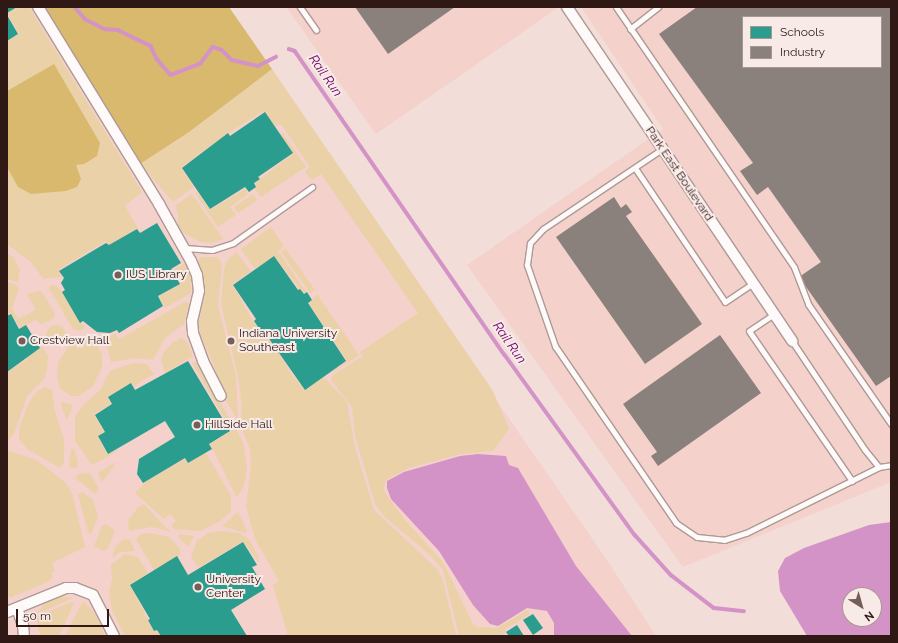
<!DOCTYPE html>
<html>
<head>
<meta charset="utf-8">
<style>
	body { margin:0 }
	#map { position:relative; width:898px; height:643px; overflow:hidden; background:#f3ddd9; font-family:Raleway,sans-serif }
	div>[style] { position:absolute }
	.built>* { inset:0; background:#f4d1cb }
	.green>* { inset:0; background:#ead1a8 }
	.round { border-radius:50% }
	.forest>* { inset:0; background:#d9b96e }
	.water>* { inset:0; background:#d393c7 }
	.schools>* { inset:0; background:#2a9d8f }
	.industry>* { inset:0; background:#8a817c }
	.stream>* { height:3.5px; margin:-1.75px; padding:0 1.75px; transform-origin:1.75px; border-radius:1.75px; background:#d393c7 }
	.roads { filter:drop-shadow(1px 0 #ae9995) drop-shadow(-1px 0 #ae9995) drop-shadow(0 1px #ae9995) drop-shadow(0 -1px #ae9995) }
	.service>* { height:5px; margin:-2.5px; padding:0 2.5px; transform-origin:2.5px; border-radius:2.5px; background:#fdfaf9 }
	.minor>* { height:10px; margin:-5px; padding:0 5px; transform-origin:5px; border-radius:5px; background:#fdfaf9 }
	.dots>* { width:11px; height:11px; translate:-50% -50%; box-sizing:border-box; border:2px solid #f8eae7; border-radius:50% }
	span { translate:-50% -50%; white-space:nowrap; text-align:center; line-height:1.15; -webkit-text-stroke:4px #f8eae7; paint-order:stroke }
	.street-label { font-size:12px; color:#301915 }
	.poi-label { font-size:12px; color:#301915 }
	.left { translate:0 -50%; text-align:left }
	.water-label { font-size:13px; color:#6d006a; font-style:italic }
	.frame { position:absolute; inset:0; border:8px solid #301915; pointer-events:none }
	.legend { position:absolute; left:742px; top:16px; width:140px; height:52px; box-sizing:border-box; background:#f8eae7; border:1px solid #a89693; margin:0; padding:5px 7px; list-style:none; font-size:12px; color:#301915 }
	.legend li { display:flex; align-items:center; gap:8px; height:20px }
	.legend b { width:20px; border:1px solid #a89693 }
	.north { position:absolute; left:842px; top:587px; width:40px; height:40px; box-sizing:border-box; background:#f8eae7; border:1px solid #a89693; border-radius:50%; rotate:143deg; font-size:11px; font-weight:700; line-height:16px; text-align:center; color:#301915 }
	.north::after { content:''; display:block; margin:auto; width:14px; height:18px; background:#745e5a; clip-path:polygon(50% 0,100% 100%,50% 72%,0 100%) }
	.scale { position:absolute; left:16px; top:609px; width:93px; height:18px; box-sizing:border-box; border:2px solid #301915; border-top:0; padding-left:5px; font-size:12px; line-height:14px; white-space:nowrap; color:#301915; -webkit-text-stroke:3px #f8eae7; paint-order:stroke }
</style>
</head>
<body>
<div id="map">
	<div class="built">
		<i style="clip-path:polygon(7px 7px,224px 7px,607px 560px,656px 636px,7px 636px)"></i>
		<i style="clip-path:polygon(286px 7px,559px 7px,376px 134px)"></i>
		<i style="clip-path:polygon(evenodd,581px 7px,891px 7px,891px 482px,683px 567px,467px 265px,663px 129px,581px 7px,743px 17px,881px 17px,881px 67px,743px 67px,743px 17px)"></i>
	</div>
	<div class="green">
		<i style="clip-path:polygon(17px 7px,29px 7px,142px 192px,125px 206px,138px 228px,109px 245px,106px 241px,58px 270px,62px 277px,59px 277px,43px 279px,32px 263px,7px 244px,7px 42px,19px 34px,7px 13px)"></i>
		<i style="clip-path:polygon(272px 69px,493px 391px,509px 429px,493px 451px,461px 454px,409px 468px,386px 480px,384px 487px,385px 493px,406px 521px,443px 562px,473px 624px,477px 627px,497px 628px,528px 610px,530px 614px,505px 629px,506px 632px,500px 636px,459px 636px,443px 570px,430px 555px,384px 516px,375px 504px,355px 435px,352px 407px,331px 380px,332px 376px,363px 356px,360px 352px,418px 313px,321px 174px,311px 180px,305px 172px,310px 167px,281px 124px,275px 126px,264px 111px,228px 133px,181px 168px,194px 187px,173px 202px,140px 164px,189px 132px)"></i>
		<i style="clip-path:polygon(283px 133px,306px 167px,261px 197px,255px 189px,257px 187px,255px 183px,293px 154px,280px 134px)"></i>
		<i style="clip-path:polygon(245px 189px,248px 194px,230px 207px,236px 215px,218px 227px,195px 193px,197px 191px,210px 210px)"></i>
		<i style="clip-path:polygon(192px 194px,223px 239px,212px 243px,200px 242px,184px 233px,178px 225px,178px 213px,175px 206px)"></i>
		<i style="clip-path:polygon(253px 194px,257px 200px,238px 213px,234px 207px)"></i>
		<i style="clip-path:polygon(271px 227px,284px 246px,278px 251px,306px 292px,304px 294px,274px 256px,255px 269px,241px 249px)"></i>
		<i style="clip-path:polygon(286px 249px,315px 290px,310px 293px,281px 252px)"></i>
		<i style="clip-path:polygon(236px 252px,251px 271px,232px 284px,253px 321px,278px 352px,292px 375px,305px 390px,324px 377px,347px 402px,355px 448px,374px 510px,437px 569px,443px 581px,456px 636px,288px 636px,273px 585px,279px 581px,255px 539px,246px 506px,251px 467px,250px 449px,240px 424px,242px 407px,239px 382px,221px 303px,224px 270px,226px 262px)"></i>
		<i style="clip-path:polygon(7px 253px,14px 258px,20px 270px,18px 282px,7px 279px)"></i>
		<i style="clip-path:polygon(201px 257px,218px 257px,222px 265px,218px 306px,236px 376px,238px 420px,223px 396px,214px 365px,198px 330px,204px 288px,197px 261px)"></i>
		<i style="clip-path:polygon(186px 263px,191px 276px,191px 293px,165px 308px,159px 296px,181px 284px,173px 270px)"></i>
		<i style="clip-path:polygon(7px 282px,17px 285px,19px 289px,12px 308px,18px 319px,36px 310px,27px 294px,38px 291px,42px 292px,55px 314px,54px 318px,41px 324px,35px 320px,20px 328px,10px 313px,7px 315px)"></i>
		<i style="clip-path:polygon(54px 285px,59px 288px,80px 323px,85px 326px,81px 331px,73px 329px,49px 288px,49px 286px)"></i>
		<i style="clip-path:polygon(317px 294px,359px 355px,328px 376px,347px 361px,309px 304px)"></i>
		<i style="clip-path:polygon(185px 302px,190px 303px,184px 324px,166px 337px,153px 360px,135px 358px,111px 362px,105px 338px,116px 334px,119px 339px)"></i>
		<i class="round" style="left:46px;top:325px;width:20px;height:20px"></i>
		<i style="clip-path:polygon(181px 338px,187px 342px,193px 356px,165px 373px,161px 360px,164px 352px,172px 343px)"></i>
		<i style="clip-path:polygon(84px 339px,97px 345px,102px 355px,102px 367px,93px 386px,79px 396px,71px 396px,60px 388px,57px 376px,58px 363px,69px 346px)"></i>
		<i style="clip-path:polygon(40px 347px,43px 348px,48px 356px,47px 370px,44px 379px,27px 396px,14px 434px,7px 442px,7px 372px,27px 360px,26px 357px)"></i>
		<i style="clip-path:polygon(196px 361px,233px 424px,229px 426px,192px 363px)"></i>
		<i style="clip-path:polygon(133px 363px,147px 364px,154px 374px,134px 386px,132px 383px,107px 397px,111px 404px,94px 414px,104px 432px,97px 436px,107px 454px,121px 449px,92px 465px,75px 441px,75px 417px,84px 404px,100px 390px,110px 371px)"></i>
		<i style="clip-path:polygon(45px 387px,52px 390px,55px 412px,64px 439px,64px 462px,60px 468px,27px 449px,19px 439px,20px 425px,29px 403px,36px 392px)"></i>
		<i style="clip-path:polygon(62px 402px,73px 405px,67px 420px,61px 406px)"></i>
		<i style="clip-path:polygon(236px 428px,244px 446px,247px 468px,245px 483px,237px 498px,210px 444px)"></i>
		<i style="clip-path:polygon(71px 449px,74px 449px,78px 461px,77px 469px,69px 467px)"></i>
		<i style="clip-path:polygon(7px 450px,36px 460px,65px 482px,72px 493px,85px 547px,52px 563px,55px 570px,51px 573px,53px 578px,45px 583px,10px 598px,7px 594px)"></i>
		<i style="clip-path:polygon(206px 453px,231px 496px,231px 512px,219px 522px,200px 531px,174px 529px,171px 525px,176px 521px,170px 514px,164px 519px,135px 493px,146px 481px,185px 459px,188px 463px)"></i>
		<i style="clip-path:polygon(114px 463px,116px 463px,102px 482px,98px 473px)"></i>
		<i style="clip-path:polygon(90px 473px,99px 489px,95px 494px,75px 478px,79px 474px)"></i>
		<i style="clip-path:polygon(82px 492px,93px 500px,98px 517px,91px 534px,88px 532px,78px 495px)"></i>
		<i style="clip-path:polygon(144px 504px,165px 527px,172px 532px,152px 527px,129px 531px,128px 521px,138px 507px)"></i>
		<i style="clip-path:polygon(238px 512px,247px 530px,246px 533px,222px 526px)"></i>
		<i style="clip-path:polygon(106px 524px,115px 531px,108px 548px,104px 551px,94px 546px,102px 526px)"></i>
		<i style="clip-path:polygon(222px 531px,239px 533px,249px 539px,257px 554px,259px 563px,243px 541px,198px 568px,191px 556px,197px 541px,208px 533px)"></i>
		<i style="clip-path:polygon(150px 533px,169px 537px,180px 549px,180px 555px,154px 570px,136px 539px,141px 534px)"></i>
		<i style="clip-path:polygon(179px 534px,194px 536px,188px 547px,178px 536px)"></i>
		<i style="clip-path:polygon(125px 539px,130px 540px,135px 551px,120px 552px,112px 558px,116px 545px)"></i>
		<i style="clip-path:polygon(125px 554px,138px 557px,148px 573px,130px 585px,154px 632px,157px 630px,161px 636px,125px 636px,112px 610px,109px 592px,112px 579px,111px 565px)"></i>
		<i style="clip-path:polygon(61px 596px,73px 598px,37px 614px,44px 604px)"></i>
		<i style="clip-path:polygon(83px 601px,95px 614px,105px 636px,65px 636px)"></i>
		<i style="clip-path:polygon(71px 602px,74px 603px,59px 636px,40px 636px,36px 617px)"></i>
	</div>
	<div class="forest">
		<i style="clip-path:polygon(43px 7px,229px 7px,272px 69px,189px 132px,140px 164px)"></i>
		<i style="clip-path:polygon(54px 64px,100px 143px,97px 156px,84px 164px,76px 165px,81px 179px,77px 187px,66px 191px,31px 194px,18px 187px,7px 167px,7px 91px)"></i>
	</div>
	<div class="water">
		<i style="clip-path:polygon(478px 454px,506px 456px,509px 465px,518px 468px,576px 566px,632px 636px,554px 636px,554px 623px,547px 611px,527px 608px,498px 626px,490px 624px,473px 605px,439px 551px,391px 499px,387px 488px,387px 481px,404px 472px,460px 456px)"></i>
		<i style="clip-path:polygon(evenodd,891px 522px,891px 636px,807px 636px,780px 591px,778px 571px,785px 558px,804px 548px,869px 525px,891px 522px,850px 595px,874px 595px,874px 619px,850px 619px,850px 595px)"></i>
	</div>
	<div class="schools">
		<i style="clip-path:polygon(7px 7px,17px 7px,7px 13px)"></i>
		<i style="clip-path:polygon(7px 15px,18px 34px,7px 41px)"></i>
		<i style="clip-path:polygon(265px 112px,293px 153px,258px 177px,260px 179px,254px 183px,256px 187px,249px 192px,245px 187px,210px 209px,182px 168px,228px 133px,230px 136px)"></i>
		<i style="clip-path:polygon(157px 223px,181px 263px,171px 269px,180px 284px,158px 296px,163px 306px,119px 333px,117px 330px,110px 333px,97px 332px,83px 321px,80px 323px,62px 292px,65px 290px,61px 283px,64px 278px,59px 271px,106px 243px,109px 245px,137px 229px,140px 233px)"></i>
		<i style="clip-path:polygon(274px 256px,298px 290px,300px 289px,304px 294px,307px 292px,312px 300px,308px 303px,346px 361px,305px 390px,265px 333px,263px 334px,254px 321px,256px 319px,233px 285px)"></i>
		<i style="clip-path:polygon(11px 314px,19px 329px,26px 325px,40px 348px,7px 372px,7px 316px)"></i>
		<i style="clip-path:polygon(188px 361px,230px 431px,209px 444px,212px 449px,188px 463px,185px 458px,143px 483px,137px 474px,139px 459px,175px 437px,165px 421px,108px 454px,98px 436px,105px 432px,95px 415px,112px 404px,108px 397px,131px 383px,135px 390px)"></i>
		<i style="clip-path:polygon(243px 542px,257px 565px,252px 567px,265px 589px,231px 610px,247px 636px,161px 636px,157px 630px,154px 631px,148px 620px,150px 619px,130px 585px,177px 556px,188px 575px)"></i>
		<i style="clip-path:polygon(533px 614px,543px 628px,533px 635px,523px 620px)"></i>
		<i style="clip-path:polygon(517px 625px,524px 636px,509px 636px,506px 632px)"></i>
	</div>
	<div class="industry">
		<i style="clip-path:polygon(355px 7px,455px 7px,388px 54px)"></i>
		<i style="clip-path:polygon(evenodd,697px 7px,891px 7px,891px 376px,876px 386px,799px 277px,821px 262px,768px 187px,757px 195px,740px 171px,753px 163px,659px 34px,697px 7px,743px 17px,881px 17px,881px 67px,743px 67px,743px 17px)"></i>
		<i style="clip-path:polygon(614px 197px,621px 208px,626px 204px,632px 212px,626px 216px,702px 324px,645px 364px,556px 237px)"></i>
		<i style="clip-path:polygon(720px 335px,761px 393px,658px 466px,651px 456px,657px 452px,623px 404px)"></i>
	</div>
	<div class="stream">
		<i style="left:75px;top:7px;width:16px;rotate:50deg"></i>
		<i style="left:85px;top:19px;width:22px;rotate:27deg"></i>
		<i style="left:105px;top:29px;width:13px;rotate:4deg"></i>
		<i style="left:118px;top:30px;width:37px;rotate:26deg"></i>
		<i style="left:151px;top:46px;width:14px;rotate:65deg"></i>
		<i style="left:157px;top:59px;width:21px;rotate:49deg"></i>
		<i style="left:171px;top:75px;width:31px;rotate:-21deg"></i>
		<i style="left:200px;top:64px;width:21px;rotate:-53deg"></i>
		<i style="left:213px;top:47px;width:9px;rotate:18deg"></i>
		<i style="left:222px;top:50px;width:14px;rotate:45deg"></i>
		<i style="left:232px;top:60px;width:27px;rotate:13deg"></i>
		<i style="left:258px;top:66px;width:20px;rotate:-27deg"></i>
		<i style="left:289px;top:49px;width:6px;rotate:18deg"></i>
		<i style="left:295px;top:51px;width:369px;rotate:55.4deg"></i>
		<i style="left:505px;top:355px;width:222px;rotate:54.2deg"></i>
		<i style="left:635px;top:535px;width:54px;rotate:48deg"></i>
		<i style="left:671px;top:575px;width:54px;rotate:37.5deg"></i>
		<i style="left:714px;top:608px;width:30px;rotate:6deg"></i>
	</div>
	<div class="roads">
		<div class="service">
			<i style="left:300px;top:7px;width:28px;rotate:55deg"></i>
			<i style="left:616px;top:7px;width:315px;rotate:55.6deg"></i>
			<i style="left:794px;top:267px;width:40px;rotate:69deg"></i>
			<i style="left:808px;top:304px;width:146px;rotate:55.3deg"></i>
			<i style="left:630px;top:29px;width:36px;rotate:-38deg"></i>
			<i style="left:662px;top:149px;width:143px;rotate:146.1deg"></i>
			<i style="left:543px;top:229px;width:19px;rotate:133deg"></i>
			<i style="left:530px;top:243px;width:22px;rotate:98deg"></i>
			<i style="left:527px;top:265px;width:86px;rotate:70.9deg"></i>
			<i style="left:555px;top:346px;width:214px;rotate:55.6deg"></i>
			<i style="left:676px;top:523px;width:25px;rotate:34deg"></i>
			<i style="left:697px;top:537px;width:27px;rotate:6deg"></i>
			<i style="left:724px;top:540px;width:23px;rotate:-18deg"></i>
			<i style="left:746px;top:533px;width:148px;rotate:-26.4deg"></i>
			<i style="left:635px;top:168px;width:161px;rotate:56.1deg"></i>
			<i style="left:725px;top:302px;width:34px;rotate:-34deg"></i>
			<i style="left:185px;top:248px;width:27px;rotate:4deg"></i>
			<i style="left:212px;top:250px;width:22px;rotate:-18deg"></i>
			<i style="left:233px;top:243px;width:97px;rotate:-35.3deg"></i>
			<i style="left:774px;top:314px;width:30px;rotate:146deg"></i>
			<i style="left:749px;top:331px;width:182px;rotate:55.5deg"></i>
			<i style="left:792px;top:341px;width:131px;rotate:56.2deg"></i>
			<i style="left:865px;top:450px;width:22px;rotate:51deg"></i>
			<i style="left:879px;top:467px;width:12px;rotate:-9deg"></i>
		</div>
		<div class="minor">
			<i style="left:38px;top:7px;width:231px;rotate:58.4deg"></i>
			<i style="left:159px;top:204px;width:65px;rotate:60.7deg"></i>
			<i style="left:191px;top:261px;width:15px;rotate:67deg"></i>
			<i style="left:197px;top:275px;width:16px;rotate:83deg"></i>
			<i style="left:199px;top:291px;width:31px;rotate:103deg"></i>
			<i style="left:192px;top:321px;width:12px;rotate:85deg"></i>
			<i style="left:193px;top:333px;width:30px;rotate:70deg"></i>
			<i style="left:203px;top:361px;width:39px;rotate:63deg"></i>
			<i style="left:567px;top:7px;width:403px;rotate:56deg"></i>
			<i style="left:17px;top:608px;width:18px;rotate:71deg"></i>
			<i style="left:23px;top:625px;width:11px;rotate:85deg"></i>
			<i style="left:7px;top:612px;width:64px;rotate:-22.1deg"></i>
			<i style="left:66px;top:588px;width:9px"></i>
			<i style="left:75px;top:588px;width:19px;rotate:21deg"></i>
			<i style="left:93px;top:595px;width:46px;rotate:62.9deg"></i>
		</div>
	</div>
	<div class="dots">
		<i style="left:118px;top:275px;background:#745e5a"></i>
		<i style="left:22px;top:341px;background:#745e5a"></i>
		<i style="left:231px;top:341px;background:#745e5a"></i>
		<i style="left:197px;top:425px;background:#745e5a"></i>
		<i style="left:198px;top:587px;background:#745e5a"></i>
	</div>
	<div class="street-label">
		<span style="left:679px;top:174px;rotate:56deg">Park East Boulevard</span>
	</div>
	<div class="poi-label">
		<span class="left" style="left:126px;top:275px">IUS Library</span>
		<span class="left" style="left:239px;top:341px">Indiana University<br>Southeast</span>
		<span class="left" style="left:30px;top:341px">Crestview Hall</span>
		<span class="left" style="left:205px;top:425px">HillSide Hall</span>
		<span class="left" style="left:206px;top:587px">University<br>Center</span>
	</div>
	<div class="water-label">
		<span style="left:325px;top:76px;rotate:55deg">Rail Run</span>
		<span style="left:509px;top:343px;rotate:55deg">Rail Run</span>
	</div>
	<div class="frame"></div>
	<ul class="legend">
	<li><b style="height:11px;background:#2a9d8f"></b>Schools</li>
	<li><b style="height:11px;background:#8a817c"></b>Industry</li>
	</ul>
	<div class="north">N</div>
	<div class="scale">50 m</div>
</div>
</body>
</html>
